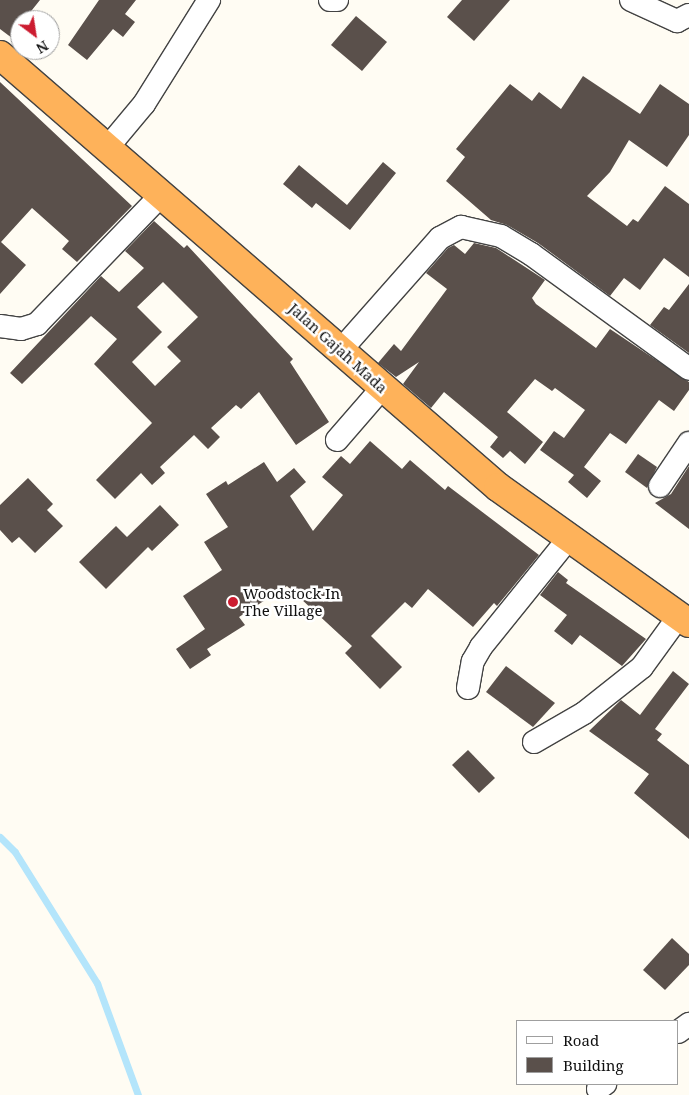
<!DOCTYPE html>
<html>
<head>
<meta charset="utf-8">
<style>
	body { margin:0 }
	#map { position:relative; width:689px; height:1095px; overflow:hidden; background:#fffcf3; font-family:"Noto Serif",serif }
	div>[style] { position:absolute }
	.stream>* { height:7px; margin:-3.5px; padding:0 3.5px; transform-origin:3.5px; border-radius:3.5px; background:#b4e5fb }
	.building>* { inset:0; background:#5a504b }
	.roads { filter:drop-shadow(1px 0 #434343) drop-shadow(-1px 0 #434343) drop-shadow(0 1px #434343) drop-shadow(0 -1px #434343) }
	.minor>* { height:22px; margin:-11px; padding:0 11px; transform-origin:11px; border-radius:11px; background:#fff }
	.trunk>* { height:28px; margin:-14px; padding:0 14px; transform-origin:14px; border-radius:14px; background:#feb25a }
	.dots>* { width:14px; height:14px; translate:-50% -50%; box-sizing:border-box; border:2px solid #fff; border-radius:50% }
	span { translate:-50% -50%; white-space:nowrap; text-align:center; line-height:1.15; -webkit-text-stroke:5px #fff; paint-order:stroke }
	.street-label { font-size:15px; color:#101010 }
	.poi-label { font-size:15px; color:#101010 }
	.left { translate:0 -50%; text-align:left }
	.legend { position:absolute; left:516px; top:1020px; width:162px; height:65px; box-sizing:border-box; background:#fff; border:1px solid #9f9f9f; margin:0; padding:6px 9px; list-style:none; font-size:15px; color:#101010 }
	.legend li { display:flex; align-items:center; gap:10px; height:25px }
	.legend b { width:25px; border:1px solid #9f9f9f }
	.north { position:absolute; left:10px; top:10px; width:50px; height:50px; box-sizing:border-box; background:#fff; border:1px solid #9f9f9f; border-radius:50%; rotate:149deg; font-size:14px; font-weight:700; line-height:20px; text-align:center; color:#101010 }
	.north::after { content:''; display:block; margin:auto; width:18px; height:22px; background:#cc1c30; clip-path:polygon(50% 0,100% 100%,50% 72%,0 100%) }
</style>
</head>
<body>
<div id="map">
	<div class="stream">
		<i style="left:0;top:837px;width:21px;rotate:45deg"></i>
		<i style="left:15px;top:852px;width:155px;rotate:58deg"></i>
		<i style="left:97px;top:983px;width:119px;rotate:69.9deg"></i>
	</div>
	<div class="building">
		<i style="clip-path:polygon(0 0,40px 0,28px 15px,34px 20px,20px 20px,20px 44px,0 29px)"></i>
		<i style="clip-path:polygon(99px 0,136px 0,125px 14px,135px 22px,123px 37px,113px 29px,87px 60px,68px 45px)"></i>
		<i style="clip-path:polygon(462px 0,510px 0,474px 41px,447px 17px)"></i>
		<i style="clip-path:polygon(356px 16px,387px 42px,362px 71px,331px 45px)"></i>
		<i style="clip-path:polygon(583px 76px,640px 114px,660px 84px,689px 104px,689px 135px,667px 167px,629px 140px,610px 172px,587px 196px,627px 226px,633px 219px,638px 222px,665px 186px,689px 204px,689px 277px,664px 258px,640px 290px,624px 278px,610px 296px,538px 243px,507px 225px,491px 220px,446px 181px,465px 157px,456px 149px,510px 84px,532px 101px,539px 92px,561px 109px)"></i>
		<i style="clip-path:polygon(0 82px,132px 206px,77px 262px,62px 249px,69px 241px,32px 208px,1px 242px,26px 265px,0 294px)"></i>
		<i style="clip-path:polygon(383px 162px,396px 173px,350px 230px,316px 203px,312px 208px,283px 184px,299px 165px,347px 205px)"></i>
		<i style="clip-path:polygon(evenodd,154px 221px,184px 248px,187px 245px,293px 359px,290px 362px,329px 422px,296px 445px,259px 392px,241px 409px,236px 405px,211px 428px,220px 437px,208px 449px,194px 435px,160px 467px,165px 473px,152px 485px,141px 473px,115px 499px,96px 480px,152px 423px,94px 364px,117px 339px,91px 316px,22px 384px,10px 373px,101px 276px,119px 292px,144px 268px,125px 251px,154px 221px,163px 282px,198px 317px,167px 347px,181px 361px,155px 386px,132px 362px,162px 332px,137px 307px,163px 282px)"></i>
		<i style="clip-path:polygon(474px 243px,496px 248px,545px 280px,532px 298px,536px 304px,596px 348px,610px 329px,689px 382px,689px 390px,674px 411px,659px 400px,626px 444px,610px 433px,584px 467px,601px 481px,587px 498px,568px 482px,574px 475px,540px 450px,554px 431px,564px 438px,585px 410px,555px 388px,552px 391px,535px 379px,507px 412px,543px 442px,525px 464px,510px 451px,503px 458px,490px 447px,498px 437px,444px 392px,431px 408px,403px 384px,419px 362px,396px 377px,378px 363px,394px 344px,401px 351px,447px 289px,426px 273px,448px 248px,454px 245px,465px 254px)"></i>
		<i style="clip-path:polygon(689px 284px,689px 353px,650px 325px,664px 307px,669px 310px)"></i>
		<i style="clip-path:polygon(370px 441px,402px 469px,410px 460px,445px 490px,448px 486px,539px 555px,497px 606px,494px 603px,473px 627px,428px 589px,412px 608px,405px 602px,371px 636px,402px 667px,380px 689px,345px 653px,352px 646px,287px 586px,239px 617px,245px 625px,207px 649px,211px 655px,190px 669px,176px 649px,205px 629px,183px 596px,222px 570px,204px 542px,228px 527px,206px 494px,226px 481px,228px 485px,264px 462px,277px 482px,294px 468px,306px 482px,290px 496px,313px 531px,343px 495px,322px 477px,341px 456px,350px 464px)"></i>
		<i style="clip-path:polygon(638px 454px,657px 467px,647px 488px,625px 472px)"></i>
		<i style="clip-path:polygon(689px 466px,689px 529px,655px 503px,671px 494px)"></i>
		<i style="clip-path:polygon(28px 478px,53px 504px,47px 510px,63px 526px,35px 553px,19px 537px,12px 543px,0 530px,0 505px)"></i>
		<i style="clip-path:polygon(160px 505px,179px 525px,152px 551px,148px 547px,106px 589px,79px 562px,116px 526px,127px 537px)"></i>
		<i style="clip-path:polygon(558px 572px,568px 580px,566px 583px,646px 639px,622px 666px,580px 635px,572px 645px,554px 631px,567px 615px,540px 595px)"></i>
		<i style="clip-path:polygon(506px 666px,555px 703px,533px 727px,486px 692px)"></i>
		<i style="clip-path:polygon(673px 671px,689px 684px,655px 729px,662px 734px,657px 740px,689px 765px,689px 839px,634px 793px,649px 774px,589px 731px,621px 700px,640px 715px)"></i>
		<i style="clip-path:polygon(468px 750px,495px 778px,479px 793px,452px 765px)"></i>
		<i style="clip-path:polygon(672px 938px,689px 954px,689px 965px,665px 990px,643px 970px)"></i>
	</div>
	<div class="roads">
		<div class="minor">
			<i style="left:330px;top:0;width:7px"></i>
			<i style="left:631px;top:0;width:51px;rotate:24.5deg"></i>
			<i style="left:677px;top:21px;width:13px;rotate:-27deg"></i>
			<i style="left:108px;top:147px;width:56px;rotate:-50.1deg"></i>
			<i style="left:144px;top:104px;width:123px;rotate:-58deg"></i>
			<i style="left:0;top:326px;width:21px;rotate:8deg"></i>
			<i style="left:21px;top:329px;width:17px;rotate:-17deg"></i>
			<i style="left:37px;top:324px;width:180px;rotate:-46.1deg"></i>
			<i style="left:340px;top:351px;width:151px;rotate:-48.5deg"></i>
			<i style="left:440px;top:238px;width:24px;rotate:-28deg"></i>
			<i style="left:461px;top:227px;width:41px;rotate:12.7deg"></i>
			<i style="left:501px;top:236px;width:35px;rotate:31deg"></i>
			<i style="left:531px;top:254px;width:195px;rotate:36deg"></i>
			<i style="left:337px;top:440px;width:69px;rotate:-49.1deg"></i>
			<i style="left:660px;top:486px;width:52px;rotate:-56deg"></i>
			<i style="left:468px;top:688px;width:27px;rotate:-80deg"></i>
			<i style="left:473px;top:661px;width:16px;rotate:-60deg"></i>
			<i style="left:481px;top:647px;width:139px;rotate:-51.1deg"></i>
			<i style="left:534px;top:742px;width:58px;rotate:-30.1deg"></i>
			<i style="left:584px;top:713px;width:74px;rotate:-38.4deg"></i>
			<i style="left:642px;top:667px;width:63px;rotate:-54deg"></i>
			<i style="left:678px;top:1032px;width:14px;rotate:-36deg"></i>
			<i style="left:598px;top:1089px;width:9px;rotate:-36deg"></i>
		</div>
		<div class="trunk">
			<i style="left:0;top:55px;width:659px;rotate:40.94deg"></i>
			<i style="left:498px;top:487px;width:234px;rotate:35.5deg"></i>
		</div>
	</div>
	<div class="dots">
		<i style="left:233px;top:602px;background:#cc1c30"></i>
	</div>
	<div class="street-label">
		<span style="left:338px;top:348px;rotate:42deg">Jalan Gajah Mada</span>
	</div>
	<div class="poi-label">
		<span class="left" style="left:243px;top:602px">Woodstock In<br>The Village</span>
	</div>
	<ul class="legend">
	<li><b style="height:6px;background:#fff"></b>Road</li>
	<li><b style="height:14px;background:#5a504b"></b>Building</li>
	</ul>
	<div class="north">N</div>
</div>
</body>
</html>
